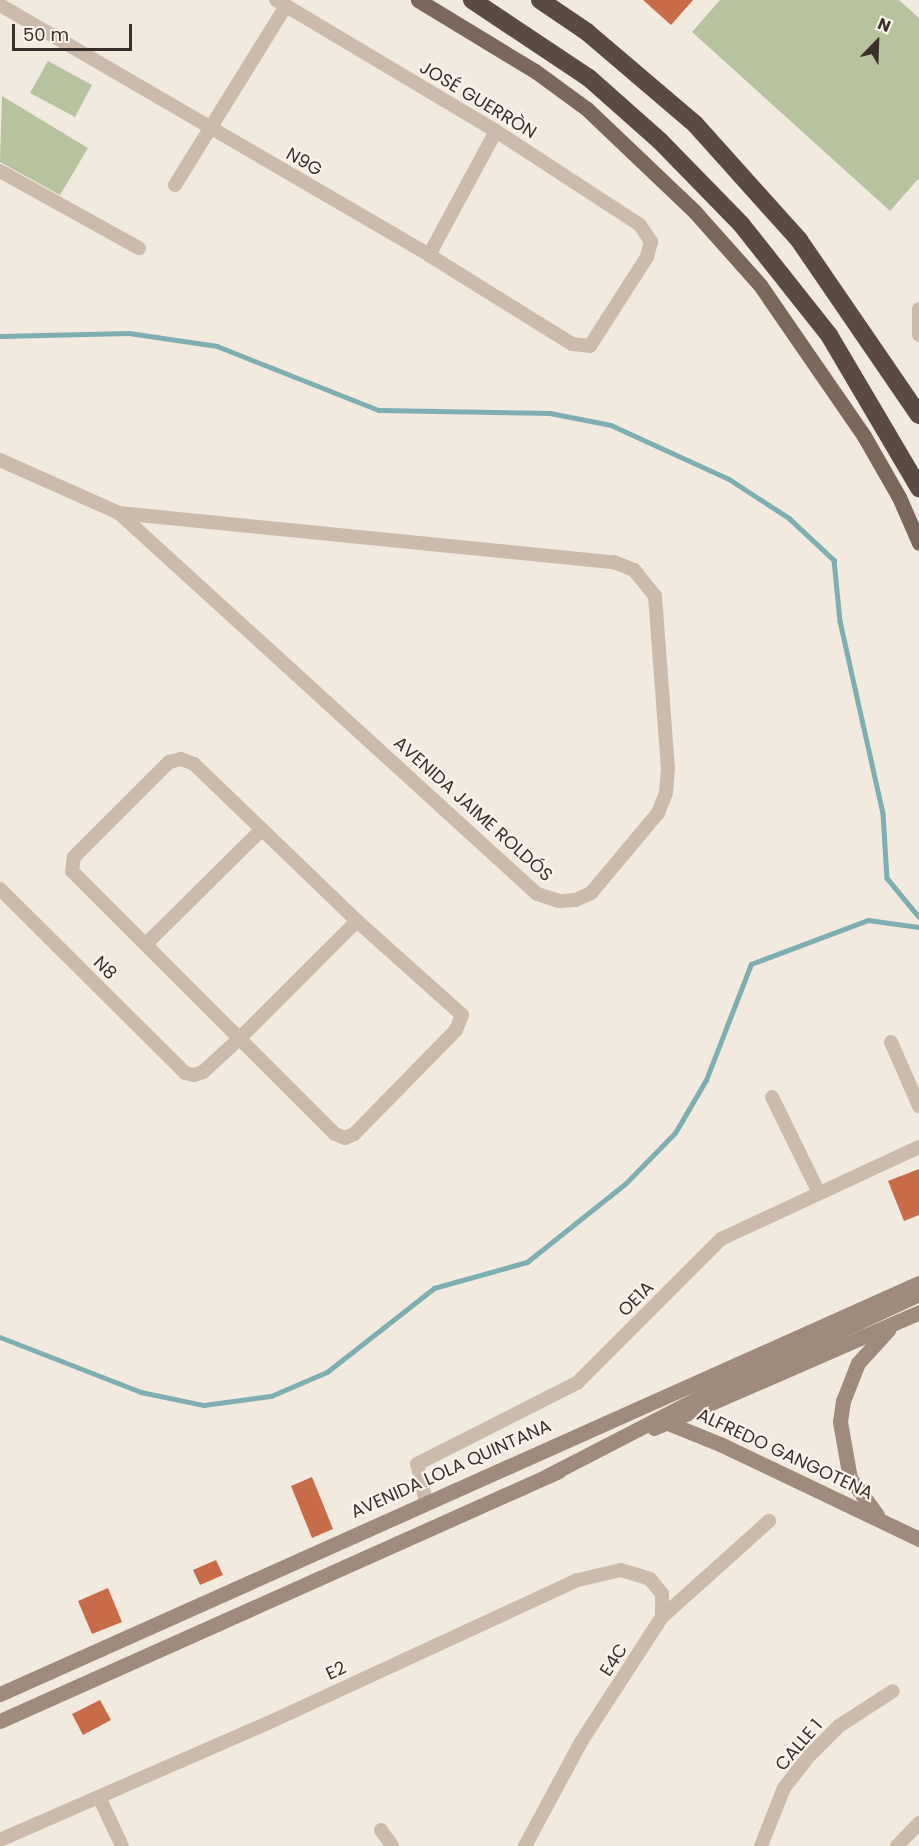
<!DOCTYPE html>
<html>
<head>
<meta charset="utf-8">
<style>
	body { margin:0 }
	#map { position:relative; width:919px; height:1846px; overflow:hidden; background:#f3eadf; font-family:Poppins,sans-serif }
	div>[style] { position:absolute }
	.green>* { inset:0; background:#b6c39e }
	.stream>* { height:4.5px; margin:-2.25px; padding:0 2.25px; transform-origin:2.25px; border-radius:2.25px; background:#7daeb1 }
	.building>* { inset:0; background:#c86b48 }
	.street>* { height:14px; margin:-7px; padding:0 7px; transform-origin:7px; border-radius:7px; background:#cba }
	.secondary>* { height:15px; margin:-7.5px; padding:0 7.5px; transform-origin:7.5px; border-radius:7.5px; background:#a08a7b }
	.primary>* { height:15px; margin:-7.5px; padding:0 7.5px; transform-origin:7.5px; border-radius:7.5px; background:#7c675b }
	.highway>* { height:18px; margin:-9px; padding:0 9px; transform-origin:9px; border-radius:9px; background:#5b4a41 }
	.secondary-bridge>* { height:15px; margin:-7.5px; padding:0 7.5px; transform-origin:7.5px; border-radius:7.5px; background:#a08a7b }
	span { translate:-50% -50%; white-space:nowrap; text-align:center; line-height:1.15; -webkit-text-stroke:4.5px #fbf4ec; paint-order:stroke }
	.street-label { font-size:18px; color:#3a2f2a }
	.north { position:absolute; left:847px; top:12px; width:60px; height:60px; -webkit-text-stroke:4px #fbf4ec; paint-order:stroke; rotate:23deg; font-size:16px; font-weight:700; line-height:24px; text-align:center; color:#3a2f2a }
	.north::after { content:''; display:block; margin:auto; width:21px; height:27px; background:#3a2f2a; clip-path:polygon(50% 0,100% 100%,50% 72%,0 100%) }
	.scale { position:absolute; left:12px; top:24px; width:120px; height:27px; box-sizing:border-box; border:3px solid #3a2f2a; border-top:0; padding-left:8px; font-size:18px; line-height:21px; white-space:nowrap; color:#3a2f2a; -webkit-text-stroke:4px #fbf4ec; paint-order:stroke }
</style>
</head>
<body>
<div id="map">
	<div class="green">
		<i style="clip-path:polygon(720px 0,899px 0,919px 18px,919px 178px,890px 211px,692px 32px)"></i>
		<i style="clip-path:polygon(48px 61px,92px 85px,75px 117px,30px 93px)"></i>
		<i style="clip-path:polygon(2px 96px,88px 148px,60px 195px,0 162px)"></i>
	</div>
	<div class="stream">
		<i style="left:0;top:336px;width:129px;rotate:-1.3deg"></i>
		<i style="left:129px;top:333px;width:89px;rotate:8.4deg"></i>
		<i style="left:217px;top:346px;width:174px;rotate:21.6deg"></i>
		<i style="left:379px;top:410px;width:171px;rotate:1deg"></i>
		<i style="left:550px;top:413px;width:62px;rotate:11.1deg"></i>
		<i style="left:611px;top:425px;width:130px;rotate:24.6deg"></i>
		<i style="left:729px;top:479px;width:72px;rotate:33deg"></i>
		<i style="left:789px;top:518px;width:62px;rotate:43deg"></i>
		<i style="left:834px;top:560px;width:61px;rotate:84.4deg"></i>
		<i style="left:840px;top:621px;width:197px;rotate:77.4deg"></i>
		<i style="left:883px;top:813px;width:65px;rotate:86.5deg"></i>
		<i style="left:887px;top:878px;width:50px;rotate:50.6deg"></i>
		<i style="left:0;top:1337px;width:151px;rotate:21.3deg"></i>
		<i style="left:141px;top:1392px;width:64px;rotate:11.7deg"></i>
		<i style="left:204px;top:1405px;width:68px;rotate:-7.7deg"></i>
		<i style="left:271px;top:1396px;width:61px;rotate:-23.2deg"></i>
		<i style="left:327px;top:1372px;width:136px;rotate:-38.1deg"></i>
		<i style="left:434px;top:1288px;width:97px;rotate:-15.6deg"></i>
		<i style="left:527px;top:1262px;width:125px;rotate:-38.5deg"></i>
		<i style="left:625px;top:1184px;width:71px;rotate:-45.6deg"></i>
		<i style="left:675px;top:1133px;width:61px;rotate:-59.7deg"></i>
		<i style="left:706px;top:1080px;width:124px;rotate:-68.8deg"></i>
		<i style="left:751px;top:964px;width:125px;rotate:-20.6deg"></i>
		<i style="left:868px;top:920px;width:51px;rotate:7.8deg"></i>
	</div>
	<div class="building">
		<i style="clip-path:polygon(643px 0,693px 0,671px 25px)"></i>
		<i style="clip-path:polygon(919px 1169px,919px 1215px,904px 1221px,888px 1181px)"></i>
		<i style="clip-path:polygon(312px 1477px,333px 1529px,312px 1538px,291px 1486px)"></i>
		<i style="clip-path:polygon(216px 1560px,223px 1575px,200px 1585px,193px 1570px)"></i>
		<i style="clip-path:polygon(108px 1588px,122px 1622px,92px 1634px,78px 1601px)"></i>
		<i style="clip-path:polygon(100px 1700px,111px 1720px,83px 1735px,72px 1714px)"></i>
	</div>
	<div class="street">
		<i style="left:0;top:5px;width:497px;rotate:30.2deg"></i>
		<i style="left:429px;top:255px;width:168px;rotate:31.9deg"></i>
		<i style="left:572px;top:344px;width:18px;rotate:6deg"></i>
		<i style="left:590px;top:346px;width:106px;rotate:-57.4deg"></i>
		<i style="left:647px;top:257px;width:16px;rotate:-75deg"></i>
		<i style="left:651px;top:242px;width:20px;rotate:-123deg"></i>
		<i style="left:640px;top:225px;width:172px;rotate:-146.9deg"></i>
		<i style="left:496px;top:131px;width:256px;rotate:-149.2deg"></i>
		<i style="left:0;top:171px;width:159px;rotate:29deg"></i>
		<i style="left:175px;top:185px;width:211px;rotate:-58.2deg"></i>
		<i style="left:429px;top:255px;width:141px;rotate:-61.6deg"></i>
		<i style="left:919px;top:309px;width:26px;rotate:90deg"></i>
		<i style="left:0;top:460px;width:130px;rotate:24deg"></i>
		<i style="left:119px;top:513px;width:497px;rotate:5.7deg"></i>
		<i style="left:614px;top:562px;width:22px;rotate:22deg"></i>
		<i style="left:634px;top:570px;width:33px;rotate:51deg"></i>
		<i style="left:655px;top:596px;width:173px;rotate:85.7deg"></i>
		<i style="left:668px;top:769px;width:24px;rotate:95deg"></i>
		<i style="left:666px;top:793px;width:22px;rotate:112deg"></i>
		<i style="left:658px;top:813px;width:104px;rotate:129.9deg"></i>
		<i style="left:591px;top:893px;width:17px;rotate:156deg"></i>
		<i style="left:575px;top:900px;width:16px;rotate:176deg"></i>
		<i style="left:559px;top:901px;width:23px;rotate:-162deg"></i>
		<i style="left:537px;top:894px;width:566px;rotate:-137.65deg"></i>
		<i style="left:181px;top:759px;width:14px;rotate:21deg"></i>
		<i style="left:194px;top:764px;width:226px;rotate:43.9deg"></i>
		<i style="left:357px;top:921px;width:141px;rotate:41.8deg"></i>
		<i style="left:462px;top:1015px;width:16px;rotate:112deg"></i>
		<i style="left:456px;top:1030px;width:146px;rotate:134.4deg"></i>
		<i style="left:354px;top:1134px;width:10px;rotate:156deg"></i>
		<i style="left:345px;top:1138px;width:11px;rotate:-158deg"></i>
		<i style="left:335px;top:1134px;width:372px;rotate:-135deg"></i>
		<i style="left:72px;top:871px;width:14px;rotate:-82deg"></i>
		<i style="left:74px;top:857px;width:134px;rotate:-45deg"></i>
		<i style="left:169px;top:762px;width:12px;rotate:-14deg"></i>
		<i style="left:0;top:889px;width:261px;rotate:44.8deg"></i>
		<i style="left:185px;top:1073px;width:9px;rotate:13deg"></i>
		<i style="left:194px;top:1075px;width:9px;rotate:-18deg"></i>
		<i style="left:203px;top:1072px;width:49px;rotate:-42.5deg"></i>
		<i style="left:239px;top:1039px;width:167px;rotate:-45deg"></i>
		<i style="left:146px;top:944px;width:162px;rotate:-44.7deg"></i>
		<i style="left:891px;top:1042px;width:70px;rotate:66.4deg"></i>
		<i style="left:772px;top:1097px;width:105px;rotate:63.9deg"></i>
		<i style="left:426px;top:1502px;width:39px;rotate:-103deg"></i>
		<i style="left:417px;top:1464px;width:179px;rotate:-26.9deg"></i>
		<i style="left:577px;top:1383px;width:204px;rotate:-45deg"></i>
		<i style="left:721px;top:1239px;width:218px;rotate:-24.9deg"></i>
		<i style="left:99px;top:1797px;width:54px;rotate:64.9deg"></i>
		<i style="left:381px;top:1830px;width:19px;rotate:55deg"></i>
		<i style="left:0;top:1840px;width:292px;rotate:-23.6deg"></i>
		<i style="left:268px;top:1723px;width:341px;rotate:-24.8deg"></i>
		<i style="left:578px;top:1580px;width:44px;rotate:-13.1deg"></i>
		<i style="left:621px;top:1570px;width:30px;rotate:17deg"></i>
		<i style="left:650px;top:1579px;width:19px;rotate:51deg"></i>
		<i style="left:662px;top:1594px;width:23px;rotate:90deg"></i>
		<i style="left:525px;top:1846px;width:118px;rotate:-61.7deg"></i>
		<i style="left:581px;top:1742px;width:149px;rotate:-57.1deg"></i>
		<i style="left:662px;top:1617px;width:144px;rotate:-41.9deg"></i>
		<i style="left:761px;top:1846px;width:62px;rotate:-68.4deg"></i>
		<i style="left:784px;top:1788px;width:41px;rotate:-52deg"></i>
		<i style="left:809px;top:1756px;width:42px;rotate:-45deg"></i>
		<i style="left:839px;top:1726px;width:64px;rotate:-32.9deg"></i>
		<i style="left:897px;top:1846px;width:32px;rotate:-46deg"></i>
	</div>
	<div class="secondary">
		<i style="left:663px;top:1421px;width:61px;rotate:22deg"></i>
		<i style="left:720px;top:1444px;width:221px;rotate:25.5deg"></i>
		<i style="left:654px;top:1428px;width:289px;rotate:-23.6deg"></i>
		<i style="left:877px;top:1515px;width:46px;rotate:-126.1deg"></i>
		<i style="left:850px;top:1478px;width:57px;rotate:-100.1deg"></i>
		<i style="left:840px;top:1422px;width:21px;rotate:-82deg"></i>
		<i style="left:843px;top:1401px;width:41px;rotate:-68.5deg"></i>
		<i style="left:858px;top:1363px;width:45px;rotate:-47.7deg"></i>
		<i style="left:0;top:1694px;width:1007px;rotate:-24.1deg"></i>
		<i style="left:0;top:1721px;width:612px;rotate:-24.1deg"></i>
	</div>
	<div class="primary">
		<i style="left:418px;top:0;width:137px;rotate:31.3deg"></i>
		<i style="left:535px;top:71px;width:64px;rotate:36.2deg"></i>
		<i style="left:587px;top:109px;width:149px;rotate:43.6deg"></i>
		<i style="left:695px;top:212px;width:98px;rotate:48.3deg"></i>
		<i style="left:760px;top:285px;width:183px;rotate:55.4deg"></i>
		<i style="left:864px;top:436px;width:70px;rotate:60.2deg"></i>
		<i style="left:899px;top:497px;width:50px;rotate:66.5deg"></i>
	</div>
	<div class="highway">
		<i style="left:472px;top:0;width:141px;rotate:33.7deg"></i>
		<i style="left:589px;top:78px;width:95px;rotate:41.6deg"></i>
		<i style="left:660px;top:141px;width:116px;rotate:45.7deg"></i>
		<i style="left:741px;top:224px;width:142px;rotate:51.6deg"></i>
		<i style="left:829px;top:335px;width:178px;rotate:59.5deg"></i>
		<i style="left:540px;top:0;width:57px;rotate:34.2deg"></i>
		<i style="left:587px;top:32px;width:142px;rotate:40.4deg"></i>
		<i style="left:695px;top:124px;width:156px;rotate:48.1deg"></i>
		<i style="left:799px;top:240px;width:212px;rotate:55.6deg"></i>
	</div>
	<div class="secondary-bridge">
		<i style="left:547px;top:1476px;width:196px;rotate:-27.3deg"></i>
		<i style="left:721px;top:1386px;width:218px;rotate:-24.9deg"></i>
	</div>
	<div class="street-label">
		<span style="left:478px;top:100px;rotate:31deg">JOSÉ GUERRÒN</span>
		<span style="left:304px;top:162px;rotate:30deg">N9G</span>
		<span style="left:473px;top:809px;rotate:42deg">AVENIDA JAIME ROLDÓS</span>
		<span style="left:105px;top:968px;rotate:45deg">N8</span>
		<span style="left:636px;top:1299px;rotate:-45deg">OE1A</span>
		<span style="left:785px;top:1454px;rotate:25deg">ALFREDO GANGOTENA</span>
		<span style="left:451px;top:1469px;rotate:-24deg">AVENIDA LOLA QUINTANA</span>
		<span style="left:614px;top:1660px;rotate:-57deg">E4C</span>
		<span style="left:336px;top:1671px;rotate:-25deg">E2</span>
		<span style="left:799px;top:1745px;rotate:-49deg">CALLE 1</span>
	</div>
	<div class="north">N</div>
	<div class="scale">50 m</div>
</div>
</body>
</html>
